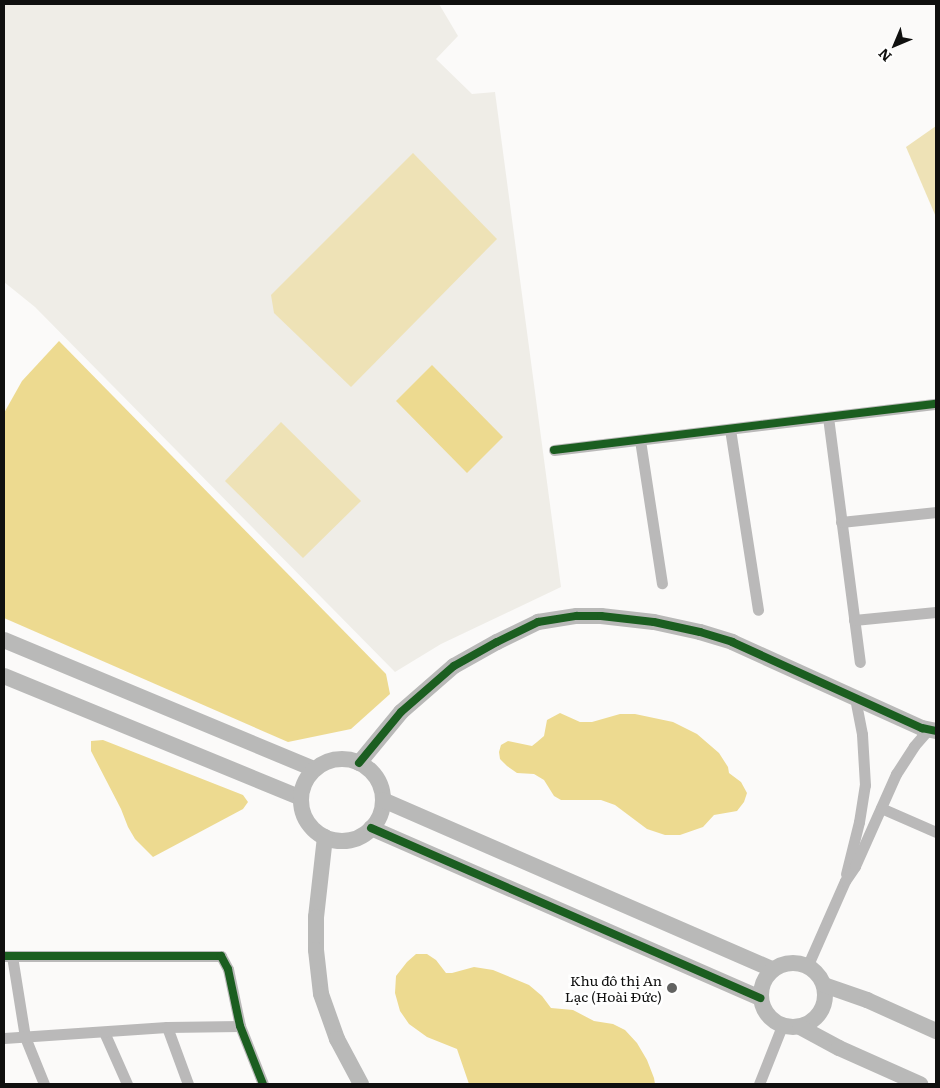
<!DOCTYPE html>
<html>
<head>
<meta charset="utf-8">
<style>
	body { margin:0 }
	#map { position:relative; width:940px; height:1088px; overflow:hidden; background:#fbfaf9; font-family:Literata,serif }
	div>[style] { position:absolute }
	.built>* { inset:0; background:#efede7 }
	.green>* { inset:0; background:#eee2b6 }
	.water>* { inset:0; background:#edda90 }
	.street>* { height:11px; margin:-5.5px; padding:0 5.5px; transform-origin:5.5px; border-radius:5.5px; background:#bab9b9 }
	.secondary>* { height:16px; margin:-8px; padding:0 8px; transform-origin:8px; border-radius:8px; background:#b9b9b8 }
	.secondary>.ring { margin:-8px; padding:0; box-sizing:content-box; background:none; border:16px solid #b9b9b8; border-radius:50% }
	.cycleway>* { height:8px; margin:-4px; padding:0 4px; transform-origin:4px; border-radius:4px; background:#1b5e20 }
	.dots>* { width:14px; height:14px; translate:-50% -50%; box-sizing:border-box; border:2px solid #fff; border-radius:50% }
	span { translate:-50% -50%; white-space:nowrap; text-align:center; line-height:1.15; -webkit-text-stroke:5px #fff; paint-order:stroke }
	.poi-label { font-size:14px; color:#10100f }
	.right { translate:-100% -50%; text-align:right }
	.frame { position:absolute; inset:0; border:5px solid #10100f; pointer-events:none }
	.north { position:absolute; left:870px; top:20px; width:50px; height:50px; -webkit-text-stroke:4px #fff; paint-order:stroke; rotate:225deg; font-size:14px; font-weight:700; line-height:20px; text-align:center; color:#10100f }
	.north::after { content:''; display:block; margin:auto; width:18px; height:22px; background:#10100f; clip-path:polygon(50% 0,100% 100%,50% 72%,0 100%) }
</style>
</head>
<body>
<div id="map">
	<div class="built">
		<i style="clip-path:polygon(4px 4px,439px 4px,458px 36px,436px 59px,472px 94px,495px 92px,561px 587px,441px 644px,395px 672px,35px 307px,4px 282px)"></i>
	</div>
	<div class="green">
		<i style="clip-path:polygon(936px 126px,936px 217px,906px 147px)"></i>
		<i style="clip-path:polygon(413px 153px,497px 239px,351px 387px,274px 313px,271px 295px)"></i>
		<i style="clip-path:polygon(281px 422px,361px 501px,303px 558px,225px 481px)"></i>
	</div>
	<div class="water">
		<i style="clip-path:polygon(59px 341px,386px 674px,390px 694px,351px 729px,288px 742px,4px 618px,4px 413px,22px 381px)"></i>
		<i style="clip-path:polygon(432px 365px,503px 437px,467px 473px,396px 401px)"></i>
		<i style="clip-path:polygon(560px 713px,580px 722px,592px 722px,620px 714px,635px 714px,673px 722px,697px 734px,719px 753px,728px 767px,729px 773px,741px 782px,747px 793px,744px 802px,737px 811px,714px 815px,703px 827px,680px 835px,665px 835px,647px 829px,615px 805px,601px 800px,561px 800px,554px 796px,544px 780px,534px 774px,517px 773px,507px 766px,500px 759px,499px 752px,501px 745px,508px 741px,532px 746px,537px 742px,544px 736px,547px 720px)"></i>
		<i style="clip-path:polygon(103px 740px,243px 795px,248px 802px,243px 809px,153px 857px,135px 839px,128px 827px,121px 809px,91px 751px,91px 741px)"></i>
		<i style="clip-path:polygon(416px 954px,427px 954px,436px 960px,446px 973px,452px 973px,474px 967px,493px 970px,529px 985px,542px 996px,551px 1008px,573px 1010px,594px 1021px,613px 1024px,625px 1030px,637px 1043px,647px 1060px,654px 1078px,655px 1084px,469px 1084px,457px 1049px,427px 1037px,409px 1024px,400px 1011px,395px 993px,396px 976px,407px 962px)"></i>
	</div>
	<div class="street">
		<i style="left:828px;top:417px;width:247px;rotate:82.6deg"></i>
		<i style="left:730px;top:429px;width:183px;rotate:81.2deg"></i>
		<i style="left:640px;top:440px;width:145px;rotate:81.3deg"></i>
		<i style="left:554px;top:450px;width:385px;rotate:-6.9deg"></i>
		<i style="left:841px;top:522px;width:96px;rotate:-6deg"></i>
		<i style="left:854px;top:620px;width:82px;rotate:-5.6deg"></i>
		<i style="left:881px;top:808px;width:60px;rotate:23.6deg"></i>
		<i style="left:846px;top:874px;width:54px;rotate:-76deg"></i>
		<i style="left:859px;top:822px;width:37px;rotate:-81deg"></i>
		<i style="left:865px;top:785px;width:51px;rotate:-93.4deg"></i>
		<i style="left:862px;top:734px;width:38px;rotate:-101deg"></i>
		<i style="left:4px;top:956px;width:217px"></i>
		<i style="left:221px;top:956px;width:15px;rotate:62deg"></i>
		<i style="left:228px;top:969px;width:58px;rotate:78.1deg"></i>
		<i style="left:240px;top:1026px;width:62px;rotate:68.4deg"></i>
		<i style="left:12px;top:956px;width:82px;rotate:80.9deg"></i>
		<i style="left:25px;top:1037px;width:51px;rotate:68deg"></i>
		<i style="left:807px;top:967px;width:94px;rotate:-66.2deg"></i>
		<i style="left:845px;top:881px;width:18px;rotate:-56deg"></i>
		<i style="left:855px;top:866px;width:101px;rotate:-66deg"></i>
		<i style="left:896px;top:774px;width:33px;rotate:-57deg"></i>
		<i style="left:914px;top:746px;width:23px;rotate:-49deg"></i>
		<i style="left:167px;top:1027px;width:61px;rotate:69.8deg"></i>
		<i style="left:104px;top:1032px;width:57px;rotate:66.1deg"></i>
		<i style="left:4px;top:1038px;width:163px;rotate:-3.9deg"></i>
		<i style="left:167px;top:1027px;width:73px;rotate:-0.8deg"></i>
		<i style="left:759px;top:1084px;width:62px;rotate:-68.4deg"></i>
	</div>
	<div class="secondary">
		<i style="left:4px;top:640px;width:336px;rotate:22.6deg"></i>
		<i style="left:4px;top:676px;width:321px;rotate:22.3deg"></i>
		<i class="ring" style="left:301px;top:759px;width:66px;height:66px"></i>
		<i style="left:359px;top:763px;width:66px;rotate:-50.5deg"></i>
		<i style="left:401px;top:712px;width:70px;rotate:-41deg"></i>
		<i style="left:454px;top:666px;width:49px;rotate:-29.2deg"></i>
		<i style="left:497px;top:642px;width:46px;rotate:-26deg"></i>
		<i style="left:538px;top:622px;width:39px;rotate:-9deg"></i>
		<i style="left:577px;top:616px;width:24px"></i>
		<i style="left:601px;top:616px;width:53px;rotate:6.5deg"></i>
		<i style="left:654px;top:622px;width:47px;rotate:12.3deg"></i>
		<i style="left:700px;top:632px;width:34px;rotate:17deg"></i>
		<i style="left:732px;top:642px;width:209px;rotate:24.4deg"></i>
		<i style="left:922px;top:728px;width:14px;rotate:12deg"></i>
		<i style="left:383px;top:800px;width:424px;rotate:23.5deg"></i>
		<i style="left:371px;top:828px;width:425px;rotate:23.6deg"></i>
		<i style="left:325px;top:837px;width:81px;rotate:96.4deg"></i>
		<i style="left:316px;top:917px;width:33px;rotate:90deg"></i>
		<i style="left:316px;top:950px;width:44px;rotate:83.5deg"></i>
		<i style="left:321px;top:994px;width:48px;rotate:70.4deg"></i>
		<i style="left:337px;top:1039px;width:51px;rotate:61.9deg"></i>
		<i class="ring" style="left:761px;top:963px;width:48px;height:48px"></i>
		<i style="left:824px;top:985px;width:46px;rotate:19.2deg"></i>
		<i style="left:867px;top:1000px;width:76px;rotate:24.2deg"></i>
		<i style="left:800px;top:1027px;width:44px;rotate:28.3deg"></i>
		<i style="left:839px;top:1048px;width:89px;rotate:24deg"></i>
	</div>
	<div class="cycleway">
		<i style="left:554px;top:450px;width:385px;rotate:-6.9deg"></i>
		<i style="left:359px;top:763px;width:66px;rotate:-50.5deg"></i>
		<i style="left:401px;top:712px;width:70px;rotate:-41deg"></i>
		<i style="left:454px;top:666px;width:49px;rotate:-29.2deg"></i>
		<i style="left:497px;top:642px;width:46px;rotate:-26deg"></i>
		<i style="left:538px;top:622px;width:39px;rotate:-9deg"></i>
		<i style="left:577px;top:616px;width:24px"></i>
		<i style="left:601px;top:616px;width:53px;rotate:6.5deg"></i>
		<i style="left:654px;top:622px;width:47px;rotate:12.3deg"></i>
		<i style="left:700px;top:632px;width:34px;rotate:17deg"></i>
		<i style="left:732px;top:642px;width:209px;rotate:24.4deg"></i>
		<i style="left:922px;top:728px;width:14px;rotate:12deg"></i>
		<i style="left:371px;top:828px;width:425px;rotate:23.6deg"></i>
		<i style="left:4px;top:956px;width:217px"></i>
		<i style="left:221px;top:956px;width:15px;rotate:62deg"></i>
		<i style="left:228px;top:969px;width:58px;rotate:78.1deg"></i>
		<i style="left:240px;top:1026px;width:62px;rotate:68.4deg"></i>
	</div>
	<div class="dots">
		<i style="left:672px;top:988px;background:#626261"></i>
	</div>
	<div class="poi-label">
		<span class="right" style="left:662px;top:988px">Khu đô thị An<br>Lạc (Hoài Đức)</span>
	</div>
	<div class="frame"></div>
	<div class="north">N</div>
</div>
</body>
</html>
